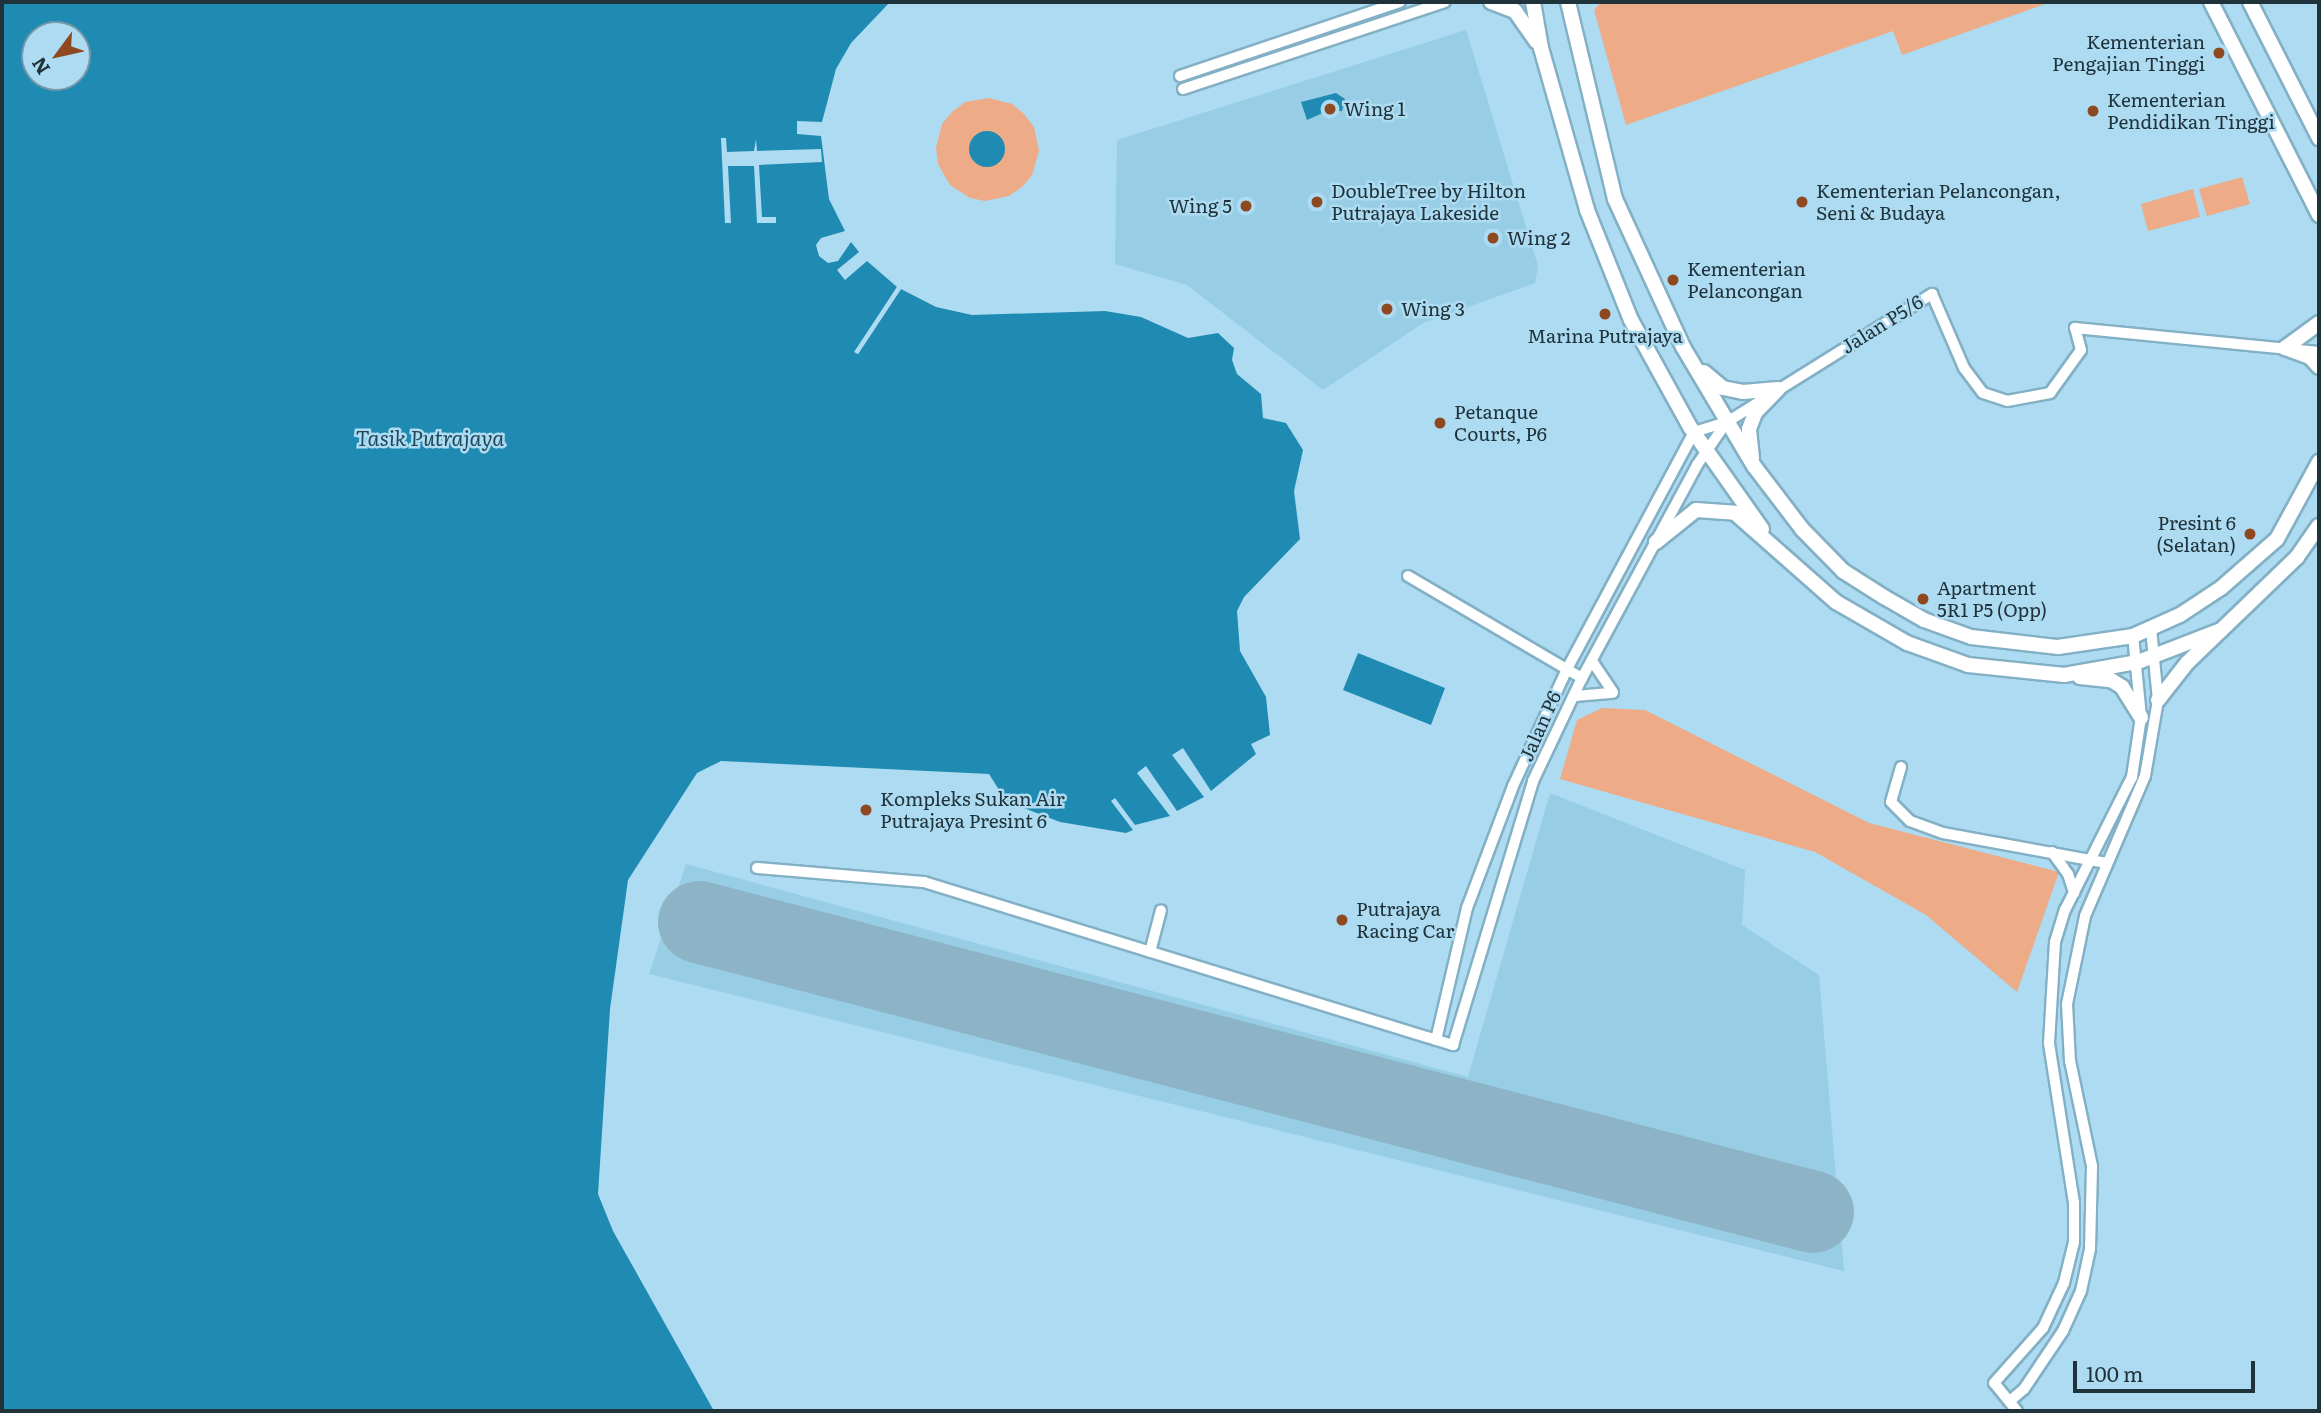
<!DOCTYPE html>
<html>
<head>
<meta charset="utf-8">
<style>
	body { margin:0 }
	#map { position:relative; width:2321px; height:1413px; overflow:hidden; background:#addbf1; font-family:Literata,serif }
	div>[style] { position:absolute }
	.built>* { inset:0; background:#97cde5 }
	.green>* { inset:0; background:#eeab87 }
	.water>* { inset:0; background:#1f8ab2 }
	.round { border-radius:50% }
	.pier>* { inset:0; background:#addbf1 }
	.runway>* { height:82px; margin:-41px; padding:0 41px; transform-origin:41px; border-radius:41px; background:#8cb4c6 }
	.roads { filter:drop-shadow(2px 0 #83b0c5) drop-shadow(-2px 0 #83b0c5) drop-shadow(0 2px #83b0c5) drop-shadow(0 -2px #83b0c5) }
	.street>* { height:10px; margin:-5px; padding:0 5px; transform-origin:5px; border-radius:5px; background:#fff }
	.secondary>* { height:14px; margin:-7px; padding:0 7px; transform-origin:7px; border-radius:7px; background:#fff }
	.dots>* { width:19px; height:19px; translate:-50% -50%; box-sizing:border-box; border:4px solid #addbf1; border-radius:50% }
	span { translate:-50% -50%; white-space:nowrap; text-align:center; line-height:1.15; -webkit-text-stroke:5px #addbf1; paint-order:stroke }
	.poi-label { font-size:19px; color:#20333b }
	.right { translate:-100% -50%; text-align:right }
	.left { translate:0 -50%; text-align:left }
	.street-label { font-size:19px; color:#20333b }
	.water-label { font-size:21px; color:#1f495b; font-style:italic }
	.frame { position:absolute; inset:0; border:4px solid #20333b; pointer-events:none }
	.north { position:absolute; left:21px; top:21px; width:70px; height:70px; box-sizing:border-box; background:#addbf1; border:2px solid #7598a8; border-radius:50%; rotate:237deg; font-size:19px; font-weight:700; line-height:28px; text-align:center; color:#20333b }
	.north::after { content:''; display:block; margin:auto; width:24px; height:32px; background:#8f4920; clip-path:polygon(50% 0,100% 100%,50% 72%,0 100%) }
	.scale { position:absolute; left:2073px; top:1361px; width:182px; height:32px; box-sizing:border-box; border:4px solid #20333b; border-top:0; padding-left:9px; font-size:21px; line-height:24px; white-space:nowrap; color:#20333b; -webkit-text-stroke:5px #addbf1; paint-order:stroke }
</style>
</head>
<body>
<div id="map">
	<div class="built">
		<i style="clip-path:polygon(1466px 30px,1538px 266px,1535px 283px,1423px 323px,1323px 390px,1187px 285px,1115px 264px,1117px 140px)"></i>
		<i style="clip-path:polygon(1550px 793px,1745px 870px,1742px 925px,1819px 975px,1844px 1271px,649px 974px,686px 864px,1468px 1077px)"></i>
	</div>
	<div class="green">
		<i style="clip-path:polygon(1601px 2px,2051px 2px,1902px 55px,1893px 31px,1626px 125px,1594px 10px)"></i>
		<i style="clip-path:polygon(evenodd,989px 98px,1012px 104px,1024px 114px,1034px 127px,1039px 151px,1032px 175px,1022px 187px,1009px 196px,985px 201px,970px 198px,950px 185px,938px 164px,936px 148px,942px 124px,952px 112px,965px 102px,989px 98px,982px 132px,998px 135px,1005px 150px,997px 164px,973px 138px,982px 132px)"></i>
		<i style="clip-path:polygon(2242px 177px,2250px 204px,2207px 216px,2199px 189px)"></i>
		<i style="clip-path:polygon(2193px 189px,2200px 217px,2148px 231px,2141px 204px)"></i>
		<i style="clip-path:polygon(1602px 708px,1645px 710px,1869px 823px,2059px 872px,2017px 992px,1926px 915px,1815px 852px,1560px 779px,1577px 720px)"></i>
	</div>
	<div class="water">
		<i style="clip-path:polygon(evenodd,2px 2px,890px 2px,851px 43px,836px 69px,822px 122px,797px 121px,797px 134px,821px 136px,829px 199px,845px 231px,821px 238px,816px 245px,819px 256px,828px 263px,838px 261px,851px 242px,859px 252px,837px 270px,845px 280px,867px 261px,897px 287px,855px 352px,858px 354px,901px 289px,936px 307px,972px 315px,1105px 311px,1141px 317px,1188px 338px,1218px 333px,1234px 348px,1232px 360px,1237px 374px,1261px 394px,1263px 418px,1286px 423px,1303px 450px,1294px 491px,1300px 539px,1244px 597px,1237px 611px,1240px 651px,1266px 697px,1270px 735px,1251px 744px,1256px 754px,1211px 791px,1183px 748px,1172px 755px,1204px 797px,1177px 811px,1146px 766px,1137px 773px,1170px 816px,1135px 825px,1115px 798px,1111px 801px,1133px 830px,1126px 833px,1060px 822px,1006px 801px,989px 774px,721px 761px,697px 773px,628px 880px,610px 1009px,598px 1194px,613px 1231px,714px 1411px,2px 1411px,2px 2px,35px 35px,77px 35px,77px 77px,35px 77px,35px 35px)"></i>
		<i style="clip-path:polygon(1336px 93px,1345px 99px,1342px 111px,1325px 112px,1307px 120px,1301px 102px)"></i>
		<i class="round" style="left:969px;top:131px;width:36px;height:36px"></i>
		<i style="clip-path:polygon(1358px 653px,1445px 688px,1431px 725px,1343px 690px)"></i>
	</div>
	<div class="pier">
		<i style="clip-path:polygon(721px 138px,726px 138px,727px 152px,754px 151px,756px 139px,757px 151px,821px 149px,822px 162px,759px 165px,762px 217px,776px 217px,776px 223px,757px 223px,754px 166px,728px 166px,731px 223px,725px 223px)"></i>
		<i style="clip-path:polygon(897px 287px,901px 289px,858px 354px,854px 352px)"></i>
	</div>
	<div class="runway">
		<i style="left:699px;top:922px;width:1151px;rotate:14.59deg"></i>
	</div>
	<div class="roads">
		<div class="street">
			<i style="left:1180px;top:76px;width:232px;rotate:-18.6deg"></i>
			<i style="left:1183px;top:89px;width:276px;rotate:-18.4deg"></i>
			<i style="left:1408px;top:576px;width:202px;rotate:30.4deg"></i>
			<i style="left:1592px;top:661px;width:37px;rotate:56deg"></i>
			<i style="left:1575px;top:696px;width:38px;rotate:-5deg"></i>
			<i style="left:1901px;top:767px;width:36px;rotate:106deg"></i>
			<i style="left:1891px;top:802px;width:27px;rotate:45deg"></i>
			<i style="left:1910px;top:821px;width:35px;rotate:20deg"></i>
			<i style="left:1943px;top:833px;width:166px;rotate:10.4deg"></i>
			<i style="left:2052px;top:852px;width:27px;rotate:54deg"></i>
			<i style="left:2068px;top:874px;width:20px;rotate:72deg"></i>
			<i style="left:757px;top:868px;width:168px;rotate:4.8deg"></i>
			<i style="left:924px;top:882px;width:554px;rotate:17.13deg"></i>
			<i style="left:1453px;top:1045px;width:276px;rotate:-73.1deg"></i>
			<i style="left:1533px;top:781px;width:114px;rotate:-64.6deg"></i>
			<i style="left:1582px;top:678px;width:242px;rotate:-61.6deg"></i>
			<i style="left:1697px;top:465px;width:51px;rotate:-55.4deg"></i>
			<i style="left:1150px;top:952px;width:43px;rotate:-75.3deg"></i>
			<i style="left:1436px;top:1040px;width:136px;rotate:-76.8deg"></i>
			<i style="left:1467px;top:908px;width:130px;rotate:-69.3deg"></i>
			<i style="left:1513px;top:786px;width:129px;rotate:-65.2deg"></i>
			<i style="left:1567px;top:669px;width:269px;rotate:-61.8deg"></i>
			<i style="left:1694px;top:432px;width:34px;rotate:-17deg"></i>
			<i style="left:1727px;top:422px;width:242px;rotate:-32deg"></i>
			<i style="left:1932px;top:294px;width:81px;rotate:66.6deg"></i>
			<i style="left:1964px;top:368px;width:31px;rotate:53deg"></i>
			<i style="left:1983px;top:393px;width:25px;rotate:18deg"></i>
			<i style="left:2007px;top:401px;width:44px;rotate:-10.5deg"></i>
			<i style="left:2050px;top:393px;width:53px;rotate:-54.2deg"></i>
			<i style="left:2081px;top:350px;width:23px;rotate:-105deg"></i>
			<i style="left:2075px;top:328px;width:245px;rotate:5.6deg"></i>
			<i style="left:2010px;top:1401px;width:18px;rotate:-41deg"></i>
			<i style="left:2024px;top:1389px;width:70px;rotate:-56.1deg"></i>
			<i style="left:2063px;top:1331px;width:44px;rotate:-65.8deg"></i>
			<i style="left:2081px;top:1291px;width:43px;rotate:-77.9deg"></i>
			<i style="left:2090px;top:1249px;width:83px;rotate:-88.6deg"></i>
			<i style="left:2092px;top:1166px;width:107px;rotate:-101.8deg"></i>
			<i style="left:2070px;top:1061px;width:57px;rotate:-93deg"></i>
			<i style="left:2067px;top:1004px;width:90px;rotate:-78.4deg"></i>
			<i style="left:2085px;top:916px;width:152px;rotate:-66.8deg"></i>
			<i style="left:2145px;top:776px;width:77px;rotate:-80.3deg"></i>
			<i style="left:2158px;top:700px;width:71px;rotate:-95.6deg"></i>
			<i style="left:2017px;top:1411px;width:36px;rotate:-129deg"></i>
			<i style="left:1994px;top:1383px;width:74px;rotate:-48.3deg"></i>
			<i style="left:2043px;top:1328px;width:50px;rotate:-65deg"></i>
			<i style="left:2064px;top:1283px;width:42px;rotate:-76.3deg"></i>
			<i style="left:2074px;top:1242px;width:39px;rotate:-90deg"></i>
			<i style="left:2074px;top:1203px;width:162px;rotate:-98.9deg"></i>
			<i style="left:2049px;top:1043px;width:101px;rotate:-86.6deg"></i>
			<i style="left:2055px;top:942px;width:34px;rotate:-73deg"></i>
			<i style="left:2065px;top:910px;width:149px;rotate:-63.3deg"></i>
			<i style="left:2132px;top:777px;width:61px;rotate:-81.5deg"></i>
			<i style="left:2141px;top:717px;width:81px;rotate:-95.6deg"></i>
		</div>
		<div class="secondary">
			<i style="left:1491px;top:2px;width:26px;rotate:21deg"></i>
			<i style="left:1515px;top:11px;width:37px;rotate:55deg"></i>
			<i style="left:1533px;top:2px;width:47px;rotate:80.1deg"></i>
			<i style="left:1541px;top:48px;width:168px;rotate:74.1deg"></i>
			<i style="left:1587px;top:210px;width:118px;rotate:68.2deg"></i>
			<i style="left:1631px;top:320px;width:122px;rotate:61.1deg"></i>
			<i style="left:1690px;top:427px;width:125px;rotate:54.8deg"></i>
			<i style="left:1568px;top:2px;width:203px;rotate:76.6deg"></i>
			<i style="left:1615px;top:199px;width:163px;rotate:65.3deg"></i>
			<i style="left:1683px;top:347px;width:139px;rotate:59.2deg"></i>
			<i style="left:1754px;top:466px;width:79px;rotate:52.7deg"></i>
			<i style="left:1802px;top:529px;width:59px;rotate:45.7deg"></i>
			<i style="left:1843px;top:571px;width:49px;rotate:32.4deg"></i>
			<i style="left:1884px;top:597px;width:46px;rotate:29.9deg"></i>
			<i style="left:1924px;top:620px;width:50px;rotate:19.9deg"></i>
			<i style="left:1971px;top:637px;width:88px;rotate:6.6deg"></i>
			<i style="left:2058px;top:647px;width:76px;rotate:-8.3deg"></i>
			<i style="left:2133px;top:636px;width:51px;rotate:-24.1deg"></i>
			<i style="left:2180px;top:615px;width:49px;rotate:-33.4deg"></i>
			<i style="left:2221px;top:588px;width:74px;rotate:-41.2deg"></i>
			<i style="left:2277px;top:539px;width:88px;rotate:-61.4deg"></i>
			<i style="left:2211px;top:2px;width:239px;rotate:63.1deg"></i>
			<i style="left:2250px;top:2px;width:153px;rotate:63.1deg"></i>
			<i style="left:2285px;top:348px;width:42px;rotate:-36.3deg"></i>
			<i style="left:2285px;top:348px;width:27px;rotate:20deg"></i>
			<i style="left:2310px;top:357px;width:13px;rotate:48deg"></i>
			<i style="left:1704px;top:372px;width:25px;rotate:40deg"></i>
			<i style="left:1723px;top:388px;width:20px;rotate:11deg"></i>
			<i style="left:1743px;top:392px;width:35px;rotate:-5deg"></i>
			<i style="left:1752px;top:458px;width:29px;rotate:-96deg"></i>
			<i style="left:1749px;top:429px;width:17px;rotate:-69deg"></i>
			<i style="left:1755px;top:413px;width:33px;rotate:-46deg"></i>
			<i style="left:1656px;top:542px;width:51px;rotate:-38.7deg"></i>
			<i style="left:1696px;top:510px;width:39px;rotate:4deg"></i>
			<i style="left:1735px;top:513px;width:135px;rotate:41.4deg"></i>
			<i style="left:1836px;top:602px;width:82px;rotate:30deg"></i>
			<i style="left:1907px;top:643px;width:65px;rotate:19.8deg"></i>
			<i style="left:1968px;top:665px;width:97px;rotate:5.9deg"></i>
			<i style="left:2064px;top:675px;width:75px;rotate:-10deg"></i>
			<i style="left:2138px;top:662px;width:89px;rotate:-21.1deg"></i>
			<i style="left:2080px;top:677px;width:31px;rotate:6deg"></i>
			<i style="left:2111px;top:680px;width:13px;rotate:32deg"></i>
			<i style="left:2122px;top:687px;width:36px;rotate:58deg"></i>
			<i style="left:2158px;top:700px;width:47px;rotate:-51.9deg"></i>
			<i style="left:2187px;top:663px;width:153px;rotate:-43.9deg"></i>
			<i style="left:2297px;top:557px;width:38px;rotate:-55deg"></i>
		</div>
	</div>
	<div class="dots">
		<i style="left:2219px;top:53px;background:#8f4920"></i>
		<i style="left:1330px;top:109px;background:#8f4920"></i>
		<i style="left:2093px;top:111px;background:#8f4920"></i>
		<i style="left:1317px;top:202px;background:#8f4920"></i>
		<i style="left:1802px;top:202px;background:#8f4920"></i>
		<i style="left:1246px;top:206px;background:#8f4920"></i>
		<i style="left:1493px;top:238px;background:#8f4920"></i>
		<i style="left:1673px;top:280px;background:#8f4920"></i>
		<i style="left:1387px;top:309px;background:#8f4920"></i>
		<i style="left:1605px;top:314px;background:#8f4920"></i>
		<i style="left:1440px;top:423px;background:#8f4920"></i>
		<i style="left:2250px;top:534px;background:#8f4920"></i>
		<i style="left:1923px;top:599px;background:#8f4920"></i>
		<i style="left:866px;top:810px;background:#8f4920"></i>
		<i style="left:1342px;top:920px;background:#8f4920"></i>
	</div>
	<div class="poi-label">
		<span class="right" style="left:2205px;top:53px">Kementerian<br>Pengajian Tinggi</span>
		<span class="left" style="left:2107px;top:111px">Kementerian<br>Pendidikan Tinggi</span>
		<span class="left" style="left:1344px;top:109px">Wing 1</span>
		<span class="left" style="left:1331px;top:202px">DoubleTree by Hilton<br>Putrajaya Lakeside</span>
		<span class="left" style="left:1816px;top:202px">Kementerian Pelancongan,<br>Seni &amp; Budaya</span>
		<span class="right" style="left:1232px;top:206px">Wing 5</span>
		<span class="left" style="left:1507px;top:238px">Wing 2</span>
		<span class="left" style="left:1687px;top:280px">Kementerian<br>Pelancongan</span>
		<span class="left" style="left:1401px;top:309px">Wing 3</span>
		<span style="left:1605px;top:336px">Marina Putrajaya</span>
		<span class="left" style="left:1454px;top:423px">Petanque<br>Courts, P6</span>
		<span class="right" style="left:2236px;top:534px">Presint 6<br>(Selatan)</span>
		<span class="left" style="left:1937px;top:599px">Apartment<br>5R1 P5 (Opp)</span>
		<span class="left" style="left:880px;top:810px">Kompleks Sukan Air<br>Putrajaya Presint 6</span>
		<span class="left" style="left:1356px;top:920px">Putrajaya<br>Racing Car</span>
	</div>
	<div class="street-label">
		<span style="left:1882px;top:324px;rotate:-32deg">Jalan P5/6</span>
		<span style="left:1540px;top:726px;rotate:-66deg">Jalan P6</span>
	</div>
	<div class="water-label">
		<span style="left:430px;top:437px">Tasik Putrajaya</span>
	</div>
	<div class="frame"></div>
	<div class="north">N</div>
	<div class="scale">100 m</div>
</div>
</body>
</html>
